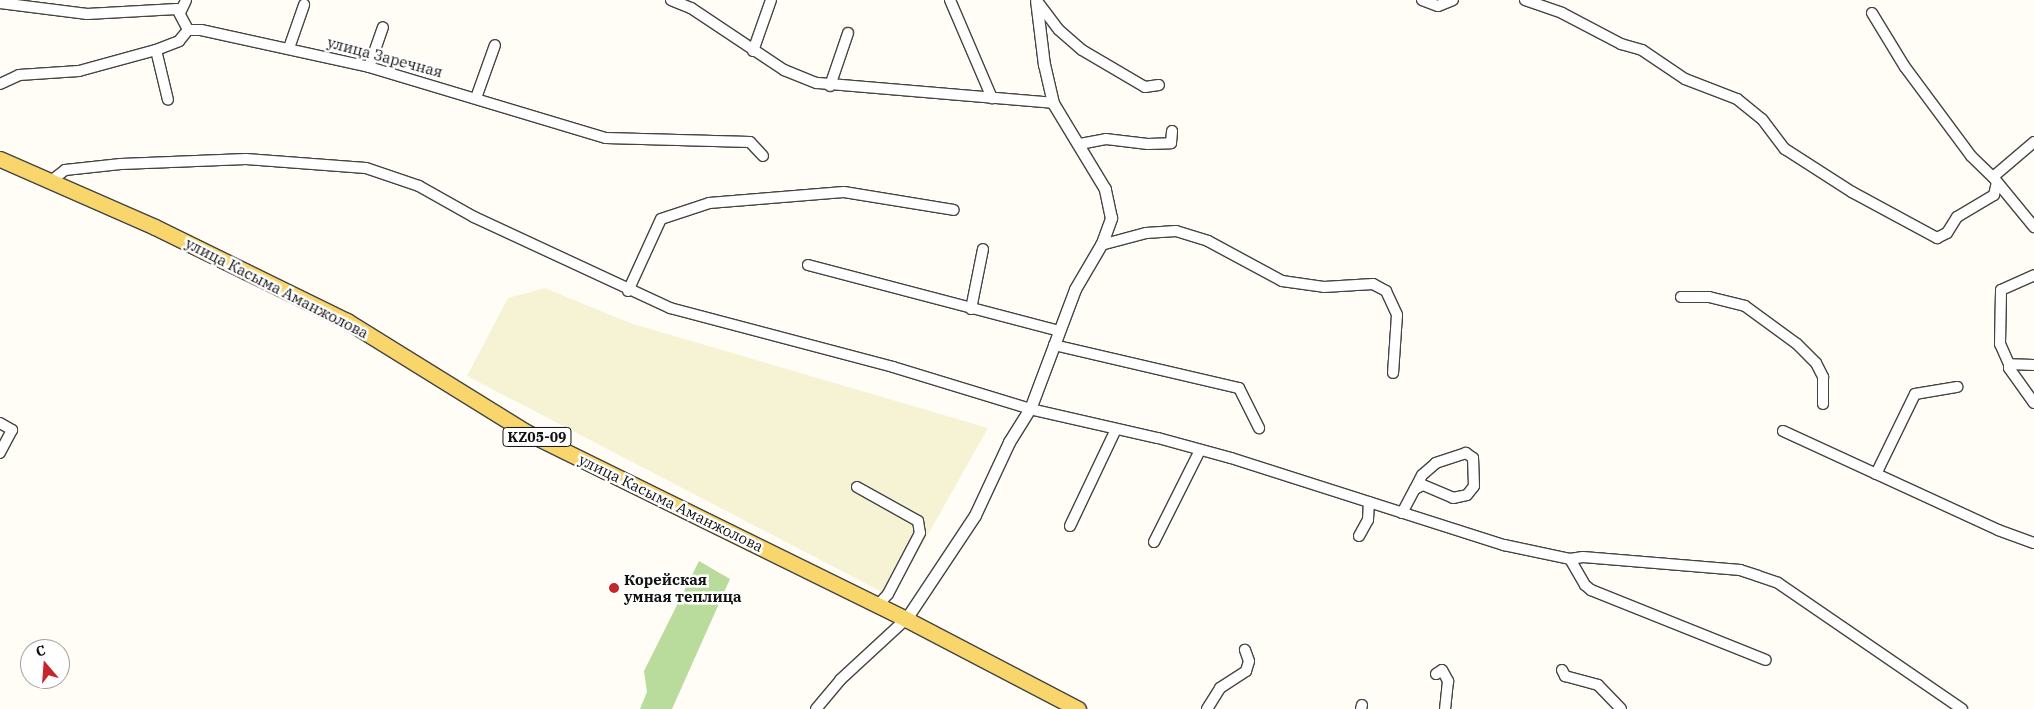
<!DOCTYPE html>
<html>
<head>
<meta charset="utf-8">
<style>
	body { margin:0 }
	#map { position:relative; width:2034px; height:709px; overflow:hidden; background:#fffdf5; font-family:"IBM Plex Serif",serif }
	div>[style] { position:absolute }
	.farmland>* { inset:0; background:#f6f3d4 }
	.forest>* { inset:0; background:#b9dc9c }
	.roads { filter:drop-shadow(1px 0 #444) drop-shadow(-1px 0 #444) drop-shadow(0 1px #444) drop-shadow(0 -1px #444) }
	.minor>* { height:10px; margin:-5px; padding:0 5px; transform-origin:5px; border-radius:5px; background:#fff }
	.tertiary>* { height:11px; margin:-5.5px; padding:0 5.5px; transform-origin:5.5px; border-radius:5.5px; background:#fff }
	.primary>* { height:15px; margin:-7.5px; padding:0 7.5px; transform-origin:7.5px; border-radius:7.5px; background:#f9d66b }
	.dots>* { width:14px; height:14px; translate:-50% -50%; box-sizing:border-box; border:2px solid #fff; border-radius:50% }
	span { translate:-50% -50%; white-space:nowrap; text-align:center; line-height:1.15; -webkit-text-stroke:5px #fff; paint-order:stroke }
	.shield-label span { padding:1px 4px; background:#fff; border:1px solid; border-radius:4px; -webkit-text-stroke-width:0 }
	.shield-label { font-size:14px; color:#111; font-weight:700 }
	.street-label { font-size:15px; color:#111 }
	.poi-label { font-size:15px; color:#111; font-weight:700 }
	.left { translate:0 -50%; text-align:left }
	.north { position:absolute; left:20px; top:639px; width:50px; height:50px; box-sizing:border-box; background:#fff; border:1px solid #a0a0a0; border-radius:50%; rotate:342deg; font-size:14px; font-weight:700; line-height:20px; text-align:center; color:#111 }
	.north::after { content:''; display:block; margin:auto; width:18px; height:22px; background:#c4262e; clip-path:polygon(50% 0,100% 100%,50% 72%,0 100%) }
</style>
</head>
<body>
<div id="map">
	<div class="farmland">
		<i style="clip-path:polygon(545px 288px,630px 323px,988px 428px,891px 600px,878px 590px,467px 376px,508px 298px)"></i>
	</div>
	<div class="forest">
		<i style="clip-path:polygon(699px 561px,730px 579px,672px 709px,640px 709px,647px 692px,644px 671px)"></i>
	</div>
	<div class="roads">
		<div class="minor">
			<i style="left:671px;top:0;width:22px;rotate:22deg"></i>
			<i style="left:691px;top:8px;width:112px;rotate:33.7deg"></i>
			<i style="left:784px;top:70px;width:35px;rotate:22deg"></i>
			<i style="left:817px;top:83px;width:237px;rotate:4.8deg"></i>
			<i style="left:950px;top:0;width:107px;rotate:66.8deg"></i>
			<i style="left:1422px;top:0;width:17px;rotate:21deg"></i>
			<i style="left:1438px;top:6px;width:16px;rotate:-22deg"></i>
			<i style="left:1525px;top:0;width:39px;rotate:19deg"></i>
			<i style="left:1562px;top:13px;width:67px;rotate:27.7deg"></i>
			<i style="left:1621px;top:44px;width:22px;rotate:16deg"></i>
			<i style="left:1642px;top:50px;width:52px;rotate:34deg"></i>
			<i style="left:1685px;top:79px;width:56px;rotate:21deg"></i>
			<i style="left:1737px;top:99px;width:32px;rotate:39deg"></i>
			<i style="left:1762px;top:119px;width:38px;rotate:53deg"></i>
			<i style="left:1785px;top:149px;width:80px;rotate:32.7deg"></i>
			<i style="left:1852px;top:192px;width:97px;rotate:28.4deg"></i>
			<i style="left:1937px;top:238px;width:11px;rotate:-27deg"></i>
			<i style="left:1947px;top:233px;width:19px;rotate:-58deg"></i>
			<i style="left:1957px;top:217px;width:43px;rotate:-30.7deg"></i>
			<i style="left:1994px;top:195px;width:13px;rotate:-77deg"></i>
			<i style="left:1037px;top:1px;width:36px;rotate:53deg"></i>
			<i style="left:1059px;top:30px;width:30px;rotate:41deg"></i>
			<i style="left:1082px;top:50px;width:73px;rotate:30.4deg"></i>
			<i style="left:1145px;top:87px;width:14px;rotate:-8deg"></i>
			<i style="left:0;top:3px;width:88px;rotate:7.2deg"></i>
			<i style="left:87px;top:14px;width:90px;rotate:-3.2deg"></i>
			<i style="left:177px;top:9px;width:24px;rotate:62deg"></i>
			<i style="left:180px;top:13px;width:14px;rotate:-65deg"></i>
			<i style="left:1872px;top:13px;width:63px;rotate:58.6deg"></i>
			<i style="left:1905px;top:67px;width:111px;rotate:53.4deg"></i>
			<i style="left:1971px;top:156px;width:30px;rotate:44deg"></i>
			<i style="left:289px;top:48px;width:46px;rotate:-70.8deg"></i>
			<i style="left:156px;top:50px;width:51px;rotate:76.5deg"></i>
			<i style="left:753px;top:51px;width:54px;rotate:-70.6deg"></i>
			<i style="left:369px;top:67px;width:42px;rotate:-70.7deg"></i>
			<i style="left:0;top:84px;width:21px;rotate:-25deg"></i>
			<i style="left:19px;top:75px;width:60px;rotate:-3.8deg"></i>
			<i style="left:79px;top:71px;width:80px;rotate:-15.3deg"></i>
			<i style="left:156px;top:50px;width:25px;rotate:-21deg"></i>
			<i style="left:179px;top:41px;width:14px;rotate:-51deg"></i>
			<i style="left:188px;top:30px;width:13px"></i>
			<i style="left:201px;top:30px;width:172px;rotate:12.4deg"></i>
			<i style="left:369px;top:67px;width:247px;rotate:16.7deg"></i>
			<i style="left:606px;top:138px;width:144px;rotate:1.6deg"></i>
			<i style="left:750px;top:142px;width:19px;rotate:47deg"></i>
			<i style="left:830px;top:86px;width:56px;rotate:-71.2deg"></i>
			<i style="left:476px;top:98px;width:56px;rotate:-70.3deg"></i>
			<i style="left:2034px;top:142px;width:54px;rotate:139.5deg"></i>
			<i style="left:1993px;top:177px;width:65px;rotate:50.6deg"></i>
			<i style="left:1080px;top:144px;width:26px;rotate:-11deg"></i>
			<i style="left:1106px;top:139px;width:42px;rotate:6.8deg"></i>
			<i style="left:1148px;top:144px;width:23px;rotate:-2deg"></i>
			<i style="left:1171px;top:143px;width:12px;rotate:-85deg"></i>
			<i style="left:51px;top:181px;width:18px;rotate:-38deg"></i>
			<i style="left:65px;top:170px;width:56px;rotate:-6.1deg"></i>
			<i style="left:121px;top:164px;width:125px;rotate:-2.3deg"></i>
			<i style="left:246px;top:159px;width:120px;rotate:4.3deg"></i>
			<i style="left:366px;top:168px;width:56px;rotate:18.8deg"></i>
			<i style="left:419px;top:186px;width:63px;rotate:29.4deg"></i>
			<i style="left:474px;top:217px;width:216px;rotate:24.9deg"></i>
			<i style="left:670px;top:308px;width:231px;rotate:14.8deg"></i>
			<i style="left:893px;top:367px;width:143px;rotate:17deg"></i>
			<i style="left:1030px;top:409px;width:131px;rotate:12.8deg"></i>
			<i style="left:1158px;top:438px;width:76px;rotate:15.3deg"></i>
			<i style="left:1231px;top:458px;width:287px;rotate:17.7deg"></i>
			<i style="left:1504px;top:545px;width:67px;rotate:12deg"></i>
			<i style="left:1570px;top:559px;width:13px;rotate:-9deg"></i>
			<i style="left:1583px;top:557px;width:158px;rotate:4.7deg"></i>
			<i style="left:1740px;top:570px;width:19px;rotate:18deg"></i>
			<i style="left:1758px;top:576px;width:21px;rotate:19deg"></i>
			<i style="left:1778px;top:583px;width:223px;rotate:34.4deg"></i>
			<i style="left:1101px;top:245px;width:47px;rotate:-14.9deg"></i>
			<i style="left:1146px;top:233px;width:30px;rotate:-4deg"></i>
			<i style="left:1176px;top:231px;width:34px;rotate:17deg"></i>
			<i style="left:1208px;top:241px;width:84px;rotate:28.4deg"></i>
			<i style="left:1282px;top:281px;width:42px;rotate:8.1deg"></i>
			<i style="left:1324px;top:287px;width:49px;rotate:-3.5deg"></i>
			<i style="left:1373px;top:284px;width:15px;rotate:28deg"></i>
			<i style="left:1386px;top:291px;width:26px;rotate:65deg"></i>
			<i style="left:1397px;top:315px;width:58px;rotate:93.9deg"></i>
			<i style="left:808px;top:265px;width:260px;rotate:14.7deg"></i>
			<i style="left:628px;top:291px;width:79px;rotate:-65.4deg"></i>
			<i style="left:661px;top:219px;width:51px;rotate:-18.4deg"></i>
			<i style="left:709px;top:203px;width:135px;rotate:-4.7deg"></i>
			<i style="left:844px;top:192px;width:111px;rotate:9.3deg"></i>
			<i style="left:1681px;top:297px;width:28px"></i>
			<i style="left:1709px;top:297px;width:37px;rotate:14deg"></i>
			<i style="left:1745px;top:306px;width:64px;rotate:36.2deg"></i>
			<i style="left:1797px;top:344px;width:27px;rotate:45deg"></i>
			<i style="left:1816px;top:363px;width:16px;rotate:63deg"></i>
			<i style="left:1823px;top:377px;width:27px;rotate:90deg"></i>
			<i style="left:971px;top:309px;width:61px;rotate:-78.7deg"></i>
			<i style="left:1054px;top:345px;width:190px;rotate:13.1deg"></i>
			<i style="left:1239px;top:388px;width:45px;rotate:63.4deg"></i>
			<i style="left:2009px;top:364px;width:22px;rotate:-114deg"></i>
			<i style="left:2000px;top:344px;width:54px;rotate:-88.9deg"></i>
			<i style="left:2001px;top:290px;width:36px;rotate:-24deg"></i>
			<i style="left:2034px;top:365px;width:25px;rotate:-178deg"></i>
			<i style="left:2009px;top:364px;width:4px;rotate:90deg"></i>
			<i style="left:2009px;top:368px;width:43px;rotate:54.5deg"></i>
			<i style="left:0;top:423px;width:14px;rotate:30deg"></i>
			<i style="left:12px;top:430px;width:26px;rotate:118deg"></i>
			<i style="left:1783px;top:431px;width:237px;rotate:24.7deg"></i>
			<i style="left:1998px;top:530px;width:38px;rotate:20deg"></i>
			<i style="left:1876px;top:474px;width:89px;rotate:-64deg"></i>
			<i style="left:1915px;top:394px;width:43px;rotate:-9.5deg"></i>
			<i style="left:857px;top:487px;width:70px;rotate:29.1deg"></i>
			<i style="left:918px;top:521px;width:12px;rotate:81deg"></i>
			<i style="left:920px;top:533px;width:69px;rotate:117.7deg"></i>
			<i style="left:888px;top:594px;width:15px;rotate:132deg"></i>
			<i style="left:1402px;top:513px;width:27px;rotate:-62deg"></i>
			<i style="left:1415px;top:489px;width:9px;rotate:-27deg"></i>
			<i style="left:1423px;top:485px;width:33px;rotate:23deg"></i>
			<i style="left:1453px;top:498px;width:14px;rotate:-12deg"></i>
			<i style="left:1467px;top:495px;width:11px;rotate:-52deg"></i>
			<i style="left:1474px;top:486px;width:28px;rotate:-92deg"></i>
			<i style="left:1473px;top:458px;width:9px;rotate:-144deg"></i>
			<i style="left:1466px;top:453px;width:32px;rotate:162deg"></i>
			<i style="left:1436px;top:463px;width:18px;rotate:139deg"></i>
			<i style="left:1422px;top:475px;width:16px;rotate:117deg"></i>
			<i style="left:1070px;top:526px;width:107px;rotate:-64.6deg"></i>
			<i style="left:1359px;top:536px;width:18px;rotate:-61deg"></i>
			<i style="left:1368px;top:520px;width:18px;rotate:-87deg"></i>
			<i style="left:1154px;top:542px;width:103px;rotate:-63.4deg"></i>
			<i style="left:1570px;top:559px;width:30px;rotate:60deg"></i>
			<i style="left:1585px;top:585px;width:8px;rotate:40deg"></i>
			<i style="left:1591px;top:590px;width:188px;rotate:21.8deg"></i>
			<i style="left:1562px;top:670px;width:7px;rotate:63deg"></i>
			<i style="left:1565px;top:676px;width:34px;rotate:15deg"></i>
			<i style="left:1598px;top:685px;width:33px;rotate:46deg"></i>
			<i style="left:1436px;top:674px;width:7px;rotate:-34deg"></i>
			<i style="left:1442px;top:670px;width:13px;rotate:61deg"></i>
			<i style="left:1448px;top:681px;width:28px;rotate:96deg"></i>
			<i style="left:816px;top:709px;width:38px;rotate:-50deg"></i>
			<i style="left:840px;top:680px;width:90px;rotate:-42.7deg"></i>
			<i style="left:1207px;top:709px;width:25px;rotate:-58deg"></i>
			<i style="left:1220px;top:688px;width:31px;rotate:-33deg"></i>
			<i style="left:1246px;top:671px;width:10px;rotate:-73deg"></i>
			<i style="left:1249px;top:661px;width:12px;rotate:-110deg"></i>
			<i style="left:1361px;top:709px;width:4px;rotate:-76deg"></i>
		</div>
		<div class="tertiary">
			<i style="left:906px;top:619px;width:125px;rotate:-56.4deg"></i>
			<i style="left:975px;top:515px;width:81px;rotate:-65deg"></i>
			<i style="left:1009px;top:442px;width:39px;rotate:-58deg"></i>
			<i style="left:1030px;top:409px;width:128px;rotate:-69.4deg"></i>
			<i style="left:1075px;top:289px;width:53px;rotate:-59.6deg"></i>
			<i style="left:1102px;top:243px;width:27px;rotate:-70deg"></i>
			<i style="left:1111px;top:218px;width:30px;rotate:-102deg"></i>
			<i style="left:1105px;top:189px;width:100px;rotate:-121.2deg"></i>
			<i style="left:1053px;top:103px;width:39px;rotate:-103deg"></i>
			<i style="left:1044px;top:65px;width:65px;rotate:-97deg"></i>
		</div>
		<div class="primary">
			<i style="left:0;top:159px;width:169px;rotate:23.7deg"></i>
			<i style="left:155px;top:227px;width:214px;rotate:26.1deg"></i>
			<i style="left:347px;top:321px;width:211px;rotate:31.8deg"></i>
			<i style="left:526px;top:432px;width:424px;rotate:26.2deg"></i>
			<i style="left:906px;top:619px;width:194px;rotate:27.6deg"></i>
		</div>
	</div>
	<div class="dots">
		<i style="left:614px;top:588px;background:#c4262e"></i>
	</div>
	<div class="shield-label">
		<span style="left:537px;top:437px">KZ05-09</span>
	</div>
	<div class="street-label">
		<span style="left:385px;top:57px;rotate:15deg">улица Заречная</span>
		<span style="left:277px;top:288px;rotate:27deg">улица Касыма Аманжолова</span>
		<span style="left:671px;top:503px;rotate:26deg">улица Касыма Аманжолова</span>
	</div>
	<div class="poi-label">
		<span class="left" style="left:624px;top:588px">Корейская<br>умная теплица</span>
	</div>
	<div class="north">С</div>
</div>
</body>
</html>
